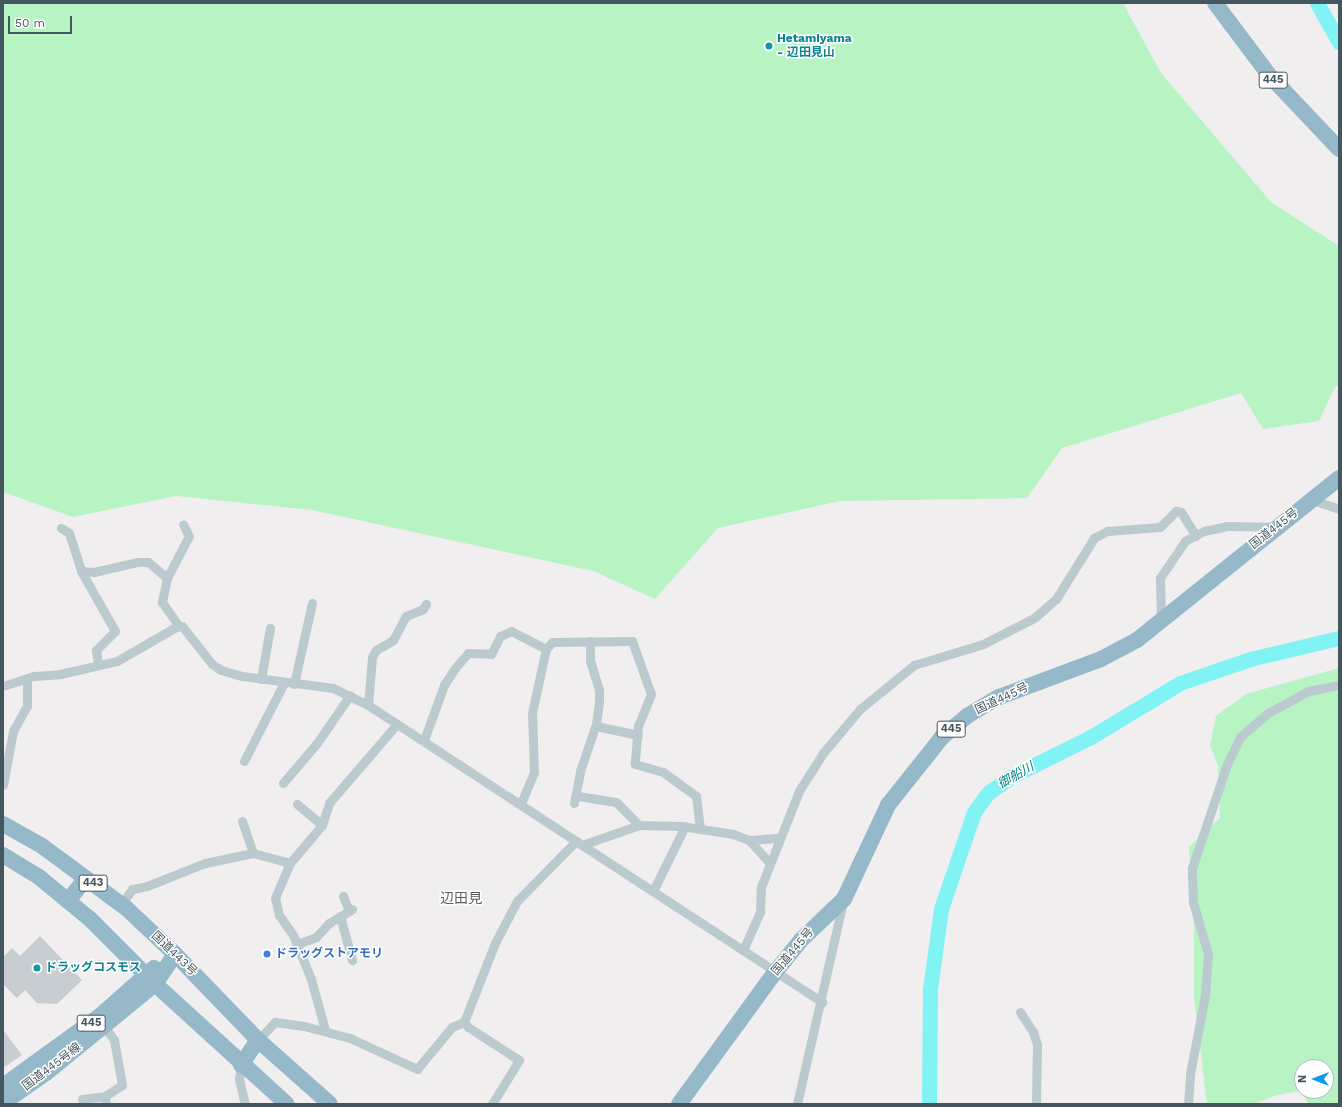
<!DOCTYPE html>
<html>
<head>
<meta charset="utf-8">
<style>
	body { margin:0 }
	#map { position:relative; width:1342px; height:1107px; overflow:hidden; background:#f1eeef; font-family:"Work Sans","Noto Sans JP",sans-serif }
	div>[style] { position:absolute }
	.green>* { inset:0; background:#b8f3c4 }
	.river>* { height:15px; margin:-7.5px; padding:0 7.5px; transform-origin:7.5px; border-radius:7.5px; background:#81f3f5 }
	.building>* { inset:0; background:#c8cdd2 }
	.minor>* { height:9px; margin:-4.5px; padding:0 4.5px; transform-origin:4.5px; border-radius:4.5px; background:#bacacf }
	.trunk>* { height:16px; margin:-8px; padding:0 8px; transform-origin:8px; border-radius:8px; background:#96b9c9 }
	.dots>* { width:11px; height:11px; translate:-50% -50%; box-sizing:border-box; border:2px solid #fff; border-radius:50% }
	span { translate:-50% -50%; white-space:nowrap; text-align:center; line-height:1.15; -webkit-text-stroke:3px #fff; paint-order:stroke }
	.shield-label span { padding:1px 3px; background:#fff; border:1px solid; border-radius:3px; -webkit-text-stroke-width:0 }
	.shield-label { font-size:11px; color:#44575e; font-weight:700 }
	.culture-label { font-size:12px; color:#0d838f; font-weight:700 }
	.left { translate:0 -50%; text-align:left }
	.street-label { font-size:12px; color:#44575e }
	.shop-label { font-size:12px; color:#366cbe; font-weight:700 }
	.water-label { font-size:13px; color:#058284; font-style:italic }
	.quarter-label { font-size:14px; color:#5a6064 }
	.frame { position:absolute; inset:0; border:4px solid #44575e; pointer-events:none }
	.north { position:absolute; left:1294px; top:1059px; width:40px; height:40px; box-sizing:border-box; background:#fff; border:1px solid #b4bcbf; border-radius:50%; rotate:270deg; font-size:11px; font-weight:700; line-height:16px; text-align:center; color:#44575e }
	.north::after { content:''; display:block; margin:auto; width:14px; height:18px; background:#079bf2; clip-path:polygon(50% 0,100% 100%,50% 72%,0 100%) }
	.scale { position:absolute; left:8px; top:16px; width:64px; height:18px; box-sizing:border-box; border:2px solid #44575e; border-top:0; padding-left:5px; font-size:12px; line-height:14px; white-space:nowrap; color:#44575e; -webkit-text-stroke:3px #fff; paint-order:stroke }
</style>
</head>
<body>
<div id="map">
	<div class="green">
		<i style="clip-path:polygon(3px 3px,1123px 3px,1161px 73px,1271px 202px,1339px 246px,1339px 385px,1335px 387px,1319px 421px,1263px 429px,1241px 393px,1062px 448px,1027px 498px,840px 501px,718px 528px,655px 599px,593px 571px,312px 510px,176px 496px,73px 517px,3px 492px)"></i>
		<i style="clip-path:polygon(evenodd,1339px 668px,1339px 1104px,1309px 1104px,1300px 1091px,1277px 1095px,1254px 1104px,1207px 1104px,1194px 998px,1194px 930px,1189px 847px,1220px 818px,1218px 766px,1210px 745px,1216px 716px,1246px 694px,1339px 668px,1302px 1067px,1326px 1067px,1326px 1091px,1302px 1091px,1302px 1067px)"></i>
	</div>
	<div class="river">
		<i style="left:1317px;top:3px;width:45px;rotate:60.6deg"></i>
		<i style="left:929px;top:1104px;width:115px;rotate:-89.5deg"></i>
		<i style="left:930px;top:989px;width:81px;rotate:-82.2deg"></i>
		<i style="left:941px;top:909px;width:102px;rotate:-71.2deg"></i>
		<i style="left:974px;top:812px;width:24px;rotate:-54deg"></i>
		<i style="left:988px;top:793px;width:29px;rotate:-35deg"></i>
		<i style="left:1012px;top:776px;width:86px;rotate:-26.3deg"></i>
		<i style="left:1089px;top:738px;width:106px;rotate:-31.1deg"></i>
		<i style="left:1180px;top:683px;width:74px;rotate:-18.9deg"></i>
		<i style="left:1250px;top:659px;width:91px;rotate:-13.3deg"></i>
	</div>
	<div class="building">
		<i style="clip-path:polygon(40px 936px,82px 980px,57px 1004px,37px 1003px,25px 990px,17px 998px,3px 984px,3px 957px,12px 948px,20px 956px)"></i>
		<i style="clip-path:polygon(3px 1030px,22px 1055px,3px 1068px)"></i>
	</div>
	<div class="minor">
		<i style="left:1312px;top:500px;width:28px;rotate:18deg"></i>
		<i style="left:61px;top:528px;width:9px;rotate:32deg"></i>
		<i style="left:69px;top:533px;width:40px;rotate:72deg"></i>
		<i style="left:81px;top:571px;width:69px;rotate:60.5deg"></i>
		<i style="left:115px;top:631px;width:27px;rotate:135deg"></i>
		<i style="left:96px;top:650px;width:15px;rotate:82deg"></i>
		<i style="left:81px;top:571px;width:13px;rotate:4deg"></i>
		<i style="left:94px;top:572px;width:44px;rotate:-13.1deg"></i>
		<i style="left:137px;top:562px;width:11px"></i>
		<i style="left:148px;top:562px;width:25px;rotate:40deg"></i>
		<i style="left:167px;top:578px;width:25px;rotate:102deg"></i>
		<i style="left:162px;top:602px;width:29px;rotate:55deg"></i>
		<i style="left:167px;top:578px;width:47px;rotate:-62.4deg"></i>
		<i style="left:189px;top:536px;width:13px;rotate:-117deg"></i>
		<i style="left:1161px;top:621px;width:43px;rotate:-91.3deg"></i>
		<i style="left:1160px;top:578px;width:45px;rotate:-56deg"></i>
		<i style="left:1185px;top:541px;width:21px;rotate:-28deg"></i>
		<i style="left:1204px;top:531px;width:24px;rotate:-12deg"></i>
		<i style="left:1227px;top:526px;width:50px;rotate:1.1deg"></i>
		<i style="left:261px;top:679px;width:52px;rotate:-80deg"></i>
		<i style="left:294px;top:684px;width:83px;rotate:-77.5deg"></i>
		<i style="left:3px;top:686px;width:33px;rotate:-18deg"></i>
		<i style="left:34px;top:676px;width:26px;rotate:-4deg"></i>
		<i style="left:60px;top:674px;width:58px;rotate:-12.8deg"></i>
		<i style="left:117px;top:661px;width:68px;rotate:-30deg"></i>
		<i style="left:176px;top:627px;width:6px;rotate:-9deg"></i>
		<i style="left:182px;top:626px;width:48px;rotate:51.7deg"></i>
		<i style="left:212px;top:664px;width:11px;rotate:34deg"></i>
		<i style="left:221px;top:670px;width:22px;rotate:16deg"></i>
		<i style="left:242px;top:676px;width:92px;rotate:7.5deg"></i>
		<i style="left:333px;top:688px;width:39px;rotate:26deg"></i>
		<i style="left:368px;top:705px;width:543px;rotate:33.19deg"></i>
		<i style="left:368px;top:705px;width:48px;rotate:-85.2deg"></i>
		<i style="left:372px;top:657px;width:8px;rotate:-60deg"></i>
		<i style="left:376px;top:650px;width:20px;rotate:-30deg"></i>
		<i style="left:393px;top:640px;width:27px;rotate:-62deg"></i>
		<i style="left:406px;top:616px;width:18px;rotate:-22deg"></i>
		<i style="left:423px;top:609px;width:6px;rotate:-59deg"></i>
		<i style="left:596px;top:726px;width:43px;rotate:12.1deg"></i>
		<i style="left:424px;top:740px;width:59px;rotate:-70deg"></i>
		<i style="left:444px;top:685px;width:20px;rotate:-57deg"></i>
		<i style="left:455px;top:668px;width:20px;rotate:-49deg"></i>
		<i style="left:468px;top:653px;width:23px;rotate:2deg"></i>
		<i style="left:491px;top:654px;width:20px;rotate:-63deg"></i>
		<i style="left:500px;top:636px;width:12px;rotate:-24deg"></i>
		<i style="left:511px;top:631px;width:39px;rotate:27deg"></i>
		<i style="left:546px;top:649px;width:9px;rotate:-49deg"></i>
		<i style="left:552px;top:642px;width:80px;rotate:-0.7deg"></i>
		<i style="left:632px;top:641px;width:56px;rotate:70.3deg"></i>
		<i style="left:651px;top:694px;width:35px;rotate:112deg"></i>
		<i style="left:638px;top:726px;width:38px;rotate:95deg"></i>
		<i style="left:635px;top:764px;width:29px;rotate:16deg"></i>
		<i style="left:663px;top:772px;width:41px;rotate:36deg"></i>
		<i style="left:696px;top:796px;width:33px;rotate:83deg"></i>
		<i style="left:244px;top:761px;width:88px;rotate:-62.9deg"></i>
		<i style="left:283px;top:783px;width:52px;rotate:-49.6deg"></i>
		<i style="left:317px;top:743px;width:58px;rotate:-55.5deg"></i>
		<i style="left:3px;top:785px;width:55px;rotate:-79.5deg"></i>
		<i style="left:13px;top:731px;width:29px;rotate:-61deg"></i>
		<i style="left:27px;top:706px;width:26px;rotate:-90deg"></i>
		<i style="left:578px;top:796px;width:38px;rotate:9deg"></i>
		<i style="left:616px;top:802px;width:33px;rotate:45deg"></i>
		<i style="left:521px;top:803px;width:34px;rotate:-67deg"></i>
		<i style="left:534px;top:772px;width:59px;rotate:-91.9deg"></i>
		<i style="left:532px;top:713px;width:66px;rotate:-77.7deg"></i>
		<i style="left:574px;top:803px;width:33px;rotate:-79deg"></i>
		<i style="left:580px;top:771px;width:50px;rotate:-71.2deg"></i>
		<i style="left:596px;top:724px;width:21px;rotate:-82deg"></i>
		<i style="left:599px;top:703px;width:13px;rotate:-90deg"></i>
		<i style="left:599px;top:690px;width:31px;rotate:-107deg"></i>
		<i style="left:590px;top:660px;width:19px;rotate:-90deg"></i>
		<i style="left:297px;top:804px;width:33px;rotate:40deg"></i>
		<i style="left:242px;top:821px;width:34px;rotate:71deg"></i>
		<i style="left:749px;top:840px;width:31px;rotate:48deg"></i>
		<i style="left:582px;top:845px;width:60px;rotate:-19.3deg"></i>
		<i style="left:639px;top:825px;width:42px;rotate:1.4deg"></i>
		<i style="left:681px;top:826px;width:53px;rotate:8.7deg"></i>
		<i style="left:733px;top:834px;width:17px;rotate:21deg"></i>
		<i style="left:749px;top:840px;width:31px;rotate:-4deg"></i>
		<i style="left:653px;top:891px;width:72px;rotate:-63.8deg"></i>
		<i style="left:343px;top:896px;width:16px;rotate:68deg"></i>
		<i style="left:121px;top:905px;width:19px;rotate:-55deg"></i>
		<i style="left:132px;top:889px;width:15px;rotate:-11deg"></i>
		<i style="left:147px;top:886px;width:62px;rotate:-21.6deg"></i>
		<i style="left:205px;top:863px;width:49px;rotate:-11.8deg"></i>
		<i style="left:253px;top:853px;width:38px;rotate:15deg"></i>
		<i style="left:340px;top:916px;width:46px;rotate:74.7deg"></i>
		<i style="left:297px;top:944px;width:20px;rotate:-20deg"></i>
		<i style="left:316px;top:937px;width:19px;rotate:-47deg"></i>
		<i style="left:329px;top:923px;width:27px;rotate:-31deg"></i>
		<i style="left:744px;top:948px;width:39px;rotate:-66deg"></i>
		<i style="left:760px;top:912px;width:25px;rotate:-88deg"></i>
		<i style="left:761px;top:887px;width:103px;rotate:-68.4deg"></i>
		<i style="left:799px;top:791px;width:45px;rotate:-57.7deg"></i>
		<i style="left:823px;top:753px;width:57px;rotate:-49.9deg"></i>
		<i style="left:860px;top:709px;width:70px;rotate:-39.2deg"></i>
		<i style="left:914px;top:665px;width:72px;rotate:-16.9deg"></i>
		<i style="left:983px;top:644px;width:57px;rotate:-27deg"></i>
		<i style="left:1034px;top:618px;width:29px;rotate:-41deg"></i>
		<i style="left:1056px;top:599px;width:72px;rotate:-58.1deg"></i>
		<i style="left:1094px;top:538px;width:15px;rotate:-28deg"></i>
		<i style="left:1107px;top:531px;width:53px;rotate:-4.3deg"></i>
		<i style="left:1160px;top:527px;width:23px;rotate:-45deg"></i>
		<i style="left:1176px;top:511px;width:5px;rotate:11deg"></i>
		<i style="left:1181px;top:512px;width:28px;rotate:58deg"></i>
		<i style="left:1020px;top:1012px;width:24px;rotate:57deg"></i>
		<i style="left:1033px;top:1032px;width:13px;rotate:72deg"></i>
		<i style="left:1037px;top:1044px;width:60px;rotate:91deg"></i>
		<i style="left:464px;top:1022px;width:6px;rotate:51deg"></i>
		<i style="left:468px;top:1027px;width:61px;rotate:32.9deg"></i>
		<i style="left:519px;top:1060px;width:52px;rotate:121.5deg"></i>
		<i style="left:104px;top:1026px;width:17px;rotate:54deg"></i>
		<i style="left:114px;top:1040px;width:46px;rotate:79.9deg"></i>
		<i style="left:122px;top:1085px;width:20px;rotate:147deg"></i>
		<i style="left:105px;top:1096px;width:8px;rotate:83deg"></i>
		<i style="left:325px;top:1030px;width:53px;rotate:-105.4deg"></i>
		<i style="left:311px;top:979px;width:48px;rotate:-112.2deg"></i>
		<i style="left:293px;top:935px;width:24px;rotate:-125deg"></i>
		<i style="left:279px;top:915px;width:17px;rotate:-103deg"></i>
		<i style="left:275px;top:898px;width:38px;rotate:-67deg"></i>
		<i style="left:290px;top:863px;width:50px;rotate:-49.9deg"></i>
		<i style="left:322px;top:825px;width:23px;rotate:-72deg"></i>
		<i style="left:329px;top:803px;width:103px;rotate:-49.3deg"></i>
		<i style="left:258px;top:1040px;width:25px;rotate:-47deg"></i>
		<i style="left:275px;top:1022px;width:29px;rotate:8deg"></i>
		<i style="left:304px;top:1026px;width:48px;rotate:14.6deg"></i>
		<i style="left:350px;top:1038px;width:74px;rotate:24.8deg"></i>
		<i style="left:417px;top:1069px;width:55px;rotate:-50.2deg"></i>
		<i style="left:452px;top:1027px;width:13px;rotate:-23deg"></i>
		<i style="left:464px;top:1022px;width:85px;rotate:-68.6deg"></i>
		<i style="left:495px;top:943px;width:47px;rotate:-62.4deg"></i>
		<i style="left:517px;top:901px;width:84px;rotate:-45.5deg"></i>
		<i style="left:241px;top:1065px;width:14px;rotate:98deg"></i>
		<i style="left:239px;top:1079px;width:26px;rotate:77deg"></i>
		<i style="left:82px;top:1099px;width:23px;rotate:-7deg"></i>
		<i style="left:797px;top:1104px;width:208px;rotate:-77.2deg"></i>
		<i style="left:1188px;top:1104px;width:30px;rotate:-86deg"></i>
		<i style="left:1190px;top:1074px;width:80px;rotate:-79.2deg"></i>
		<i style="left:1205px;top:995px;width:41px;rotate:-85.8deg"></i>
		<i style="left:1208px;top:954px;width:54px;rotate:-106.1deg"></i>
		<i style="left:1193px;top:902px;width:34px;rotate:-92deg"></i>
		<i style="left:1192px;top:868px;width:110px;rotate:-71.4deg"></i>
		<i style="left:1227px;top:764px;width:30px;rotate:-64deg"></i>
		<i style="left:1240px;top:737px;width:35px;rotate:-41deg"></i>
		<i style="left:1266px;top:714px;width:48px;rotate:-28.7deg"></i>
		<i style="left:1308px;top:691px;width:32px;rotate:-11deg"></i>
	</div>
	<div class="trunk">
		<i style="left:1215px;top:3px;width:90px;rotate:53.1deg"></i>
		<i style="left:1269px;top:75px;width:102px;rotate:46.6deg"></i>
		<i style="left:3px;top:824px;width:45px;rotate:29.4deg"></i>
		<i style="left:42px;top:846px;width:104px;rotate:36.4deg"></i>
		<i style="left:126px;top:908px;width:67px;rotate:43.2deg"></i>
		<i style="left:175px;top:954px;width:120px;rotate:46deg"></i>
		<i style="left:258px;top:1040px;width:96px;rotate:41.6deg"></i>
		<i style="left:3px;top:855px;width:42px;rotate:31.4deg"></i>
		<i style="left:39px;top:877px;width:66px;rotate:39.5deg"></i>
		<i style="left:90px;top:919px;width:92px;rotate:45deg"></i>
		<i style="left:155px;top:984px;width:178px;rotate:42.3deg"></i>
		<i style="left:68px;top:901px;width:29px;rotate:-52deg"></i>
		<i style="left:241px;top:1065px;width:30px;rotate:-56deg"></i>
		<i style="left:3px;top:1086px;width:121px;rotate:-35.9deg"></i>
		<i style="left:101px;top:1015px;width:71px;rotate:-41.6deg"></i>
		<i style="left:3px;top:1103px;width:52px;rotate:-34.9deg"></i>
		<i style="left:46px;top:1073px;width:141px;rotate:-39.2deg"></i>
		<i style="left:155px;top:984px;width:36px;rotate:-56deg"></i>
		<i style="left:679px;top:1104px;width:165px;rotate:-53.9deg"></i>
		<i style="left:776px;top:971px;width:38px;rotate:-51deg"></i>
		<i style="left:800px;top:941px;width:61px;rotate:-43.7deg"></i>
		<i style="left:844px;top:899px;width:104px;rotate:-64.9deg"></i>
		<i style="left:888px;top:805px;width:87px;rotate:-51.5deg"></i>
		<i style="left:942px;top:737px;width:33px;rotate:-40deg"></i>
		<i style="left:967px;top:716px;width:37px;rotate:-31deg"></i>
		<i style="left:999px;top:697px;width:109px;rotate:-20.4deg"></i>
		<i style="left:1101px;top:659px;width:41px;rotate:-27.8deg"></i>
		<i style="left:1137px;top:640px;width:259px;rotate:-38.7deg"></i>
	</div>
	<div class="dots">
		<i style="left:769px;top:46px;background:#0f9aa8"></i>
		<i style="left:267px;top:954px;background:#3f7fe0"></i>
		<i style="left:37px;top:968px;background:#0f9aa8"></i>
	</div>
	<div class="shield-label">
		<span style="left:1273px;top:80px">445</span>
		<span style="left:951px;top:729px">445</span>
		<span style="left:93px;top:883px">443</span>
		<span style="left:91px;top:1023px">445</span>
	</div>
	<div class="culture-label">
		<span class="left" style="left:777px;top:46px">Hetamiyama<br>- 辺田見山</span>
		<span class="left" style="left:45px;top:968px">ドラッグコスモス</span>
	</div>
	<div class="street-label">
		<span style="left:1274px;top:529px;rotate:-38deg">国道445号</span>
		<span style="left:1002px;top:699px;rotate:-25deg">国道445号</span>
		<span style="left:793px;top:952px;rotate:-50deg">国道445号</span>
		<span style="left:174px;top:954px;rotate:44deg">国道443号</span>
		<span style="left:52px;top:1067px;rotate:-37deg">国道445号線</span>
	</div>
	<div class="shop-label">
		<span class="left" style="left:275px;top:954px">ドラッグストアモリ</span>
	</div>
	<div class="water-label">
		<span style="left:1016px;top:776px;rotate:-30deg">御船川</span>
	</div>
	<div class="quarter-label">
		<span style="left:461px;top:898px">辺田見</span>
	</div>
	<div class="frame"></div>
	<div class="north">N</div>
	<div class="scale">50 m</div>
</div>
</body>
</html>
